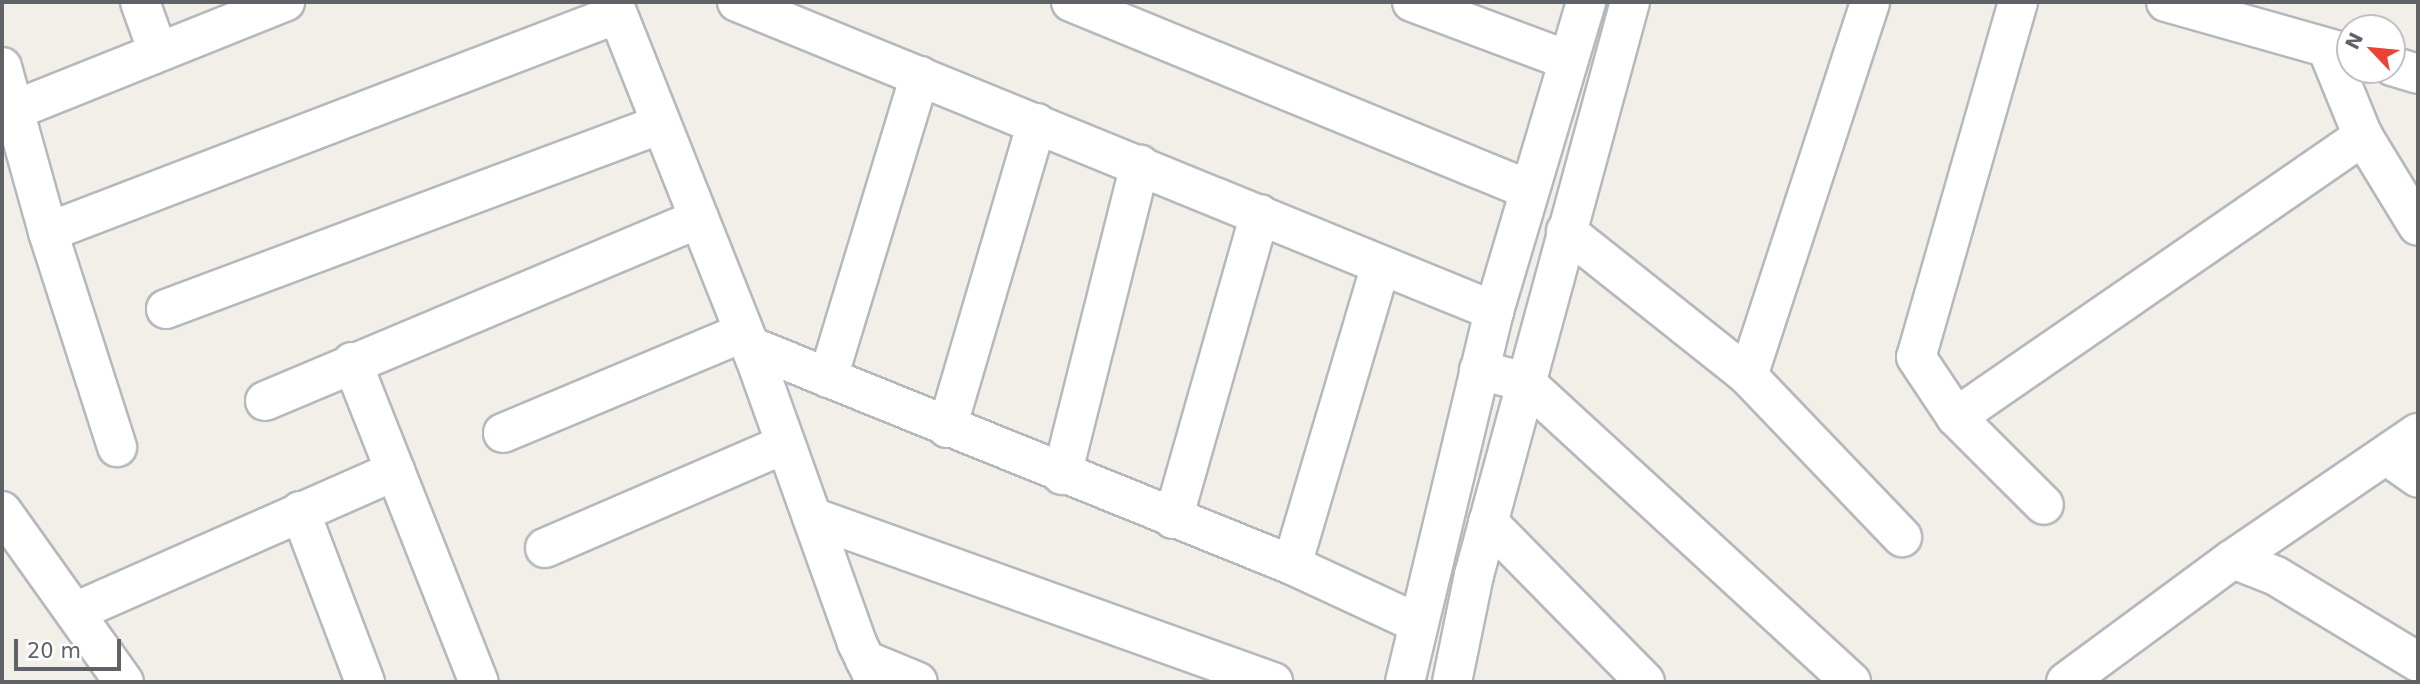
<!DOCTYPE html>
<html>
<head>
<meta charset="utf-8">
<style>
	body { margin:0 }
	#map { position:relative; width:2420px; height:684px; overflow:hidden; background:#f1efe8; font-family:"DejaVu Sans",sans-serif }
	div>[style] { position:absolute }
	.roads { filter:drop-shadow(2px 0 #b5b8bc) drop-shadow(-2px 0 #b5b8bc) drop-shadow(0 2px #b5b8bc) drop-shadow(0 -2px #b5b8bc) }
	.minor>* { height:38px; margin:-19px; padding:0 19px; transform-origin:19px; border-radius:19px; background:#fff }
	.tertiary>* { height:38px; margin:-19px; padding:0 19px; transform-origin:19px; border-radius:19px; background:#fff }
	span { translate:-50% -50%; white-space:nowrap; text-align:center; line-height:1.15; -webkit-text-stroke:6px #fff; paint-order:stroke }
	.frame { position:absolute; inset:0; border:4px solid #5f6368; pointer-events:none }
	.north { position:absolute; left:2336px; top:14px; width:70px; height:70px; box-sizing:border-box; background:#fff; border:2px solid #bfc1c3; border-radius:50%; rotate:296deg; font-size:19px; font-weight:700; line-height:28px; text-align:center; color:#5f6368 }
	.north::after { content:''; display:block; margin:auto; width:24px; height:32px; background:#ea4335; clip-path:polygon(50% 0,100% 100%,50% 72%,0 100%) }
	.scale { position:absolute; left:14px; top:639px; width:107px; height:32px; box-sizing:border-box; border:4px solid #5f6368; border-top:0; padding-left:9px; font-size:21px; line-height:24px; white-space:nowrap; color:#5f6368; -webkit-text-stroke:5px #fff; paint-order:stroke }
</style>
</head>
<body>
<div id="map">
	<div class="roads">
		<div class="minor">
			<i style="left:140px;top:2px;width:53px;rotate:70.2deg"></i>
			<i style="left:613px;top:2px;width:383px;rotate:68.3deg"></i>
			<i style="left:755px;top:358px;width:303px;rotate:70.3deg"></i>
			<i style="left:857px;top:643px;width:43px;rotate:64deg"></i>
			<i style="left:737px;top:2px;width:818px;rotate:22.2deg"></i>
			<i style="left:1071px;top:2px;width:494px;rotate:22.3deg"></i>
			<i style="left:1412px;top:2px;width:165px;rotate:20.5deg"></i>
			<i style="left:2018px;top:2px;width:369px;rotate:106deg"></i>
			<i style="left:1916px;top:357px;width:72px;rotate:56.3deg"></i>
			<i style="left:1956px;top:417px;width:495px;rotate:-34.6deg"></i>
			<i style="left:2166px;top:2px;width:191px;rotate:15.8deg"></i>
			<i style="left:2327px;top:48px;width:95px;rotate:67.8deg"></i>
			<i style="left:2363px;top:136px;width:105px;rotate:58.6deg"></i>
			<i style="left:2392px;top:66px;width:27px;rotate:17deg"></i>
			<i style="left:2px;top:67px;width:171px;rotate:74.4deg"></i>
			<i style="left:48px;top:232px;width:226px;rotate:72.2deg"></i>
			<i style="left:2px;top:115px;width:305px;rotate:-21.8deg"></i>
			<i style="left:1566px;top:231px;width:233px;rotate:38.5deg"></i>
			<i style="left:1748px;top:376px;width:223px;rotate:46.3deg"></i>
			<i style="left:48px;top:232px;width:609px;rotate:-20.96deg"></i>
			<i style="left:166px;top:309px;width:528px;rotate:-20.49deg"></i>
			<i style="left:750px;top:346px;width:585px;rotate:22deg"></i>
			<i style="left:1292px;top:565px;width:138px;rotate:24.9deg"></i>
			<i style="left:352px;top:362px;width:344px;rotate:68.4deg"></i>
			<i style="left:1479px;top:370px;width:48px;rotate:14.6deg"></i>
			<i style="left:1525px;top:382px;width:443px;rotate:42.6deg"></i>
			<i style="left:1748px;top:376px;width:393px;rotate:-71.9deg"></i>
			<i style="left:828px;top:378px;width:316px;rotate:-73.1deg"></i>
			<i style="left:265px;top:401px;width:471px;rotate:-22.8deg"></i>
			<i style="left:1956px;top:417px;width:124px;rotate:45deg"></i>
			<i style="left:947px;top:428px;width:318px;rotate:-73.6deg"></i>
			<i style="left:503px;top:433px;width:261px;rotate:-22.7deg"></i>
			<i style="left:2387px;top:456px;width:38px;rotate:35deg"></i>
			<i style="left:1062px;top:475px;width:320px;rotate:-75.9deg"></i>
			<i style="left:2px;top:511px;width:210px;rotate:54.5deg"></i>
			<i style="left:300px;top:511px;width:183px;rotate:69.2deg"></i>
			<i style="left:812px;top:517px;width:490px;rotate:19.7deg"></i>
			<i style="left:1173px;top:519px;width:317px;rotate:-74.1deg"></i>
			<i style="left:1488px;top:522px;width:224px;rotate:45.5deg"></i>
			<i style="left:545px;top:548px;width:262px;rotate:-23.4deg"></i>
			<i style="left:2233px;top:559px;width:224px;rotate:-34.3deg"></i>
			<i style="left:1292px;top:565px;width:313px;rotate:-73.5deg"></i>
			<i style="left:75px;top:612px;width:350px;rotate:-23.8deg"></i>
			<i style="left:865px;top:660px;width:57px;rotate:22.5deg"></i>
			<i style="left:2066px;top:682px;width:207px;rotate:-36.4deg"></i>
			<i style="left:2233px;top:559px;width:46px;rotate:21.6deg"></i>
			<i style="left:2276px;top:576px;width:166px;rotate:31.2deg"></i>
		</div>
		<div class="tertiary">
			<i style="left:1405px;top:682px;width:382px;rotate:-76.5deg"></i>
			<i style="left:1494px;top:311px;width:322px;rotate:-73.4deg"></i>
			<i style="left:1452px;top:682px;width:109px;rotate:-78.4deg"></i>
			<i style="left:1474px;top:575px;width:594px;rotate:-74.77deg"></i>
		</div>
	</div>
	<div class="frame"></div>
	<div class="north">N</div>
	<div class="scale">20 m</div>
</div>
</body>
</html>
